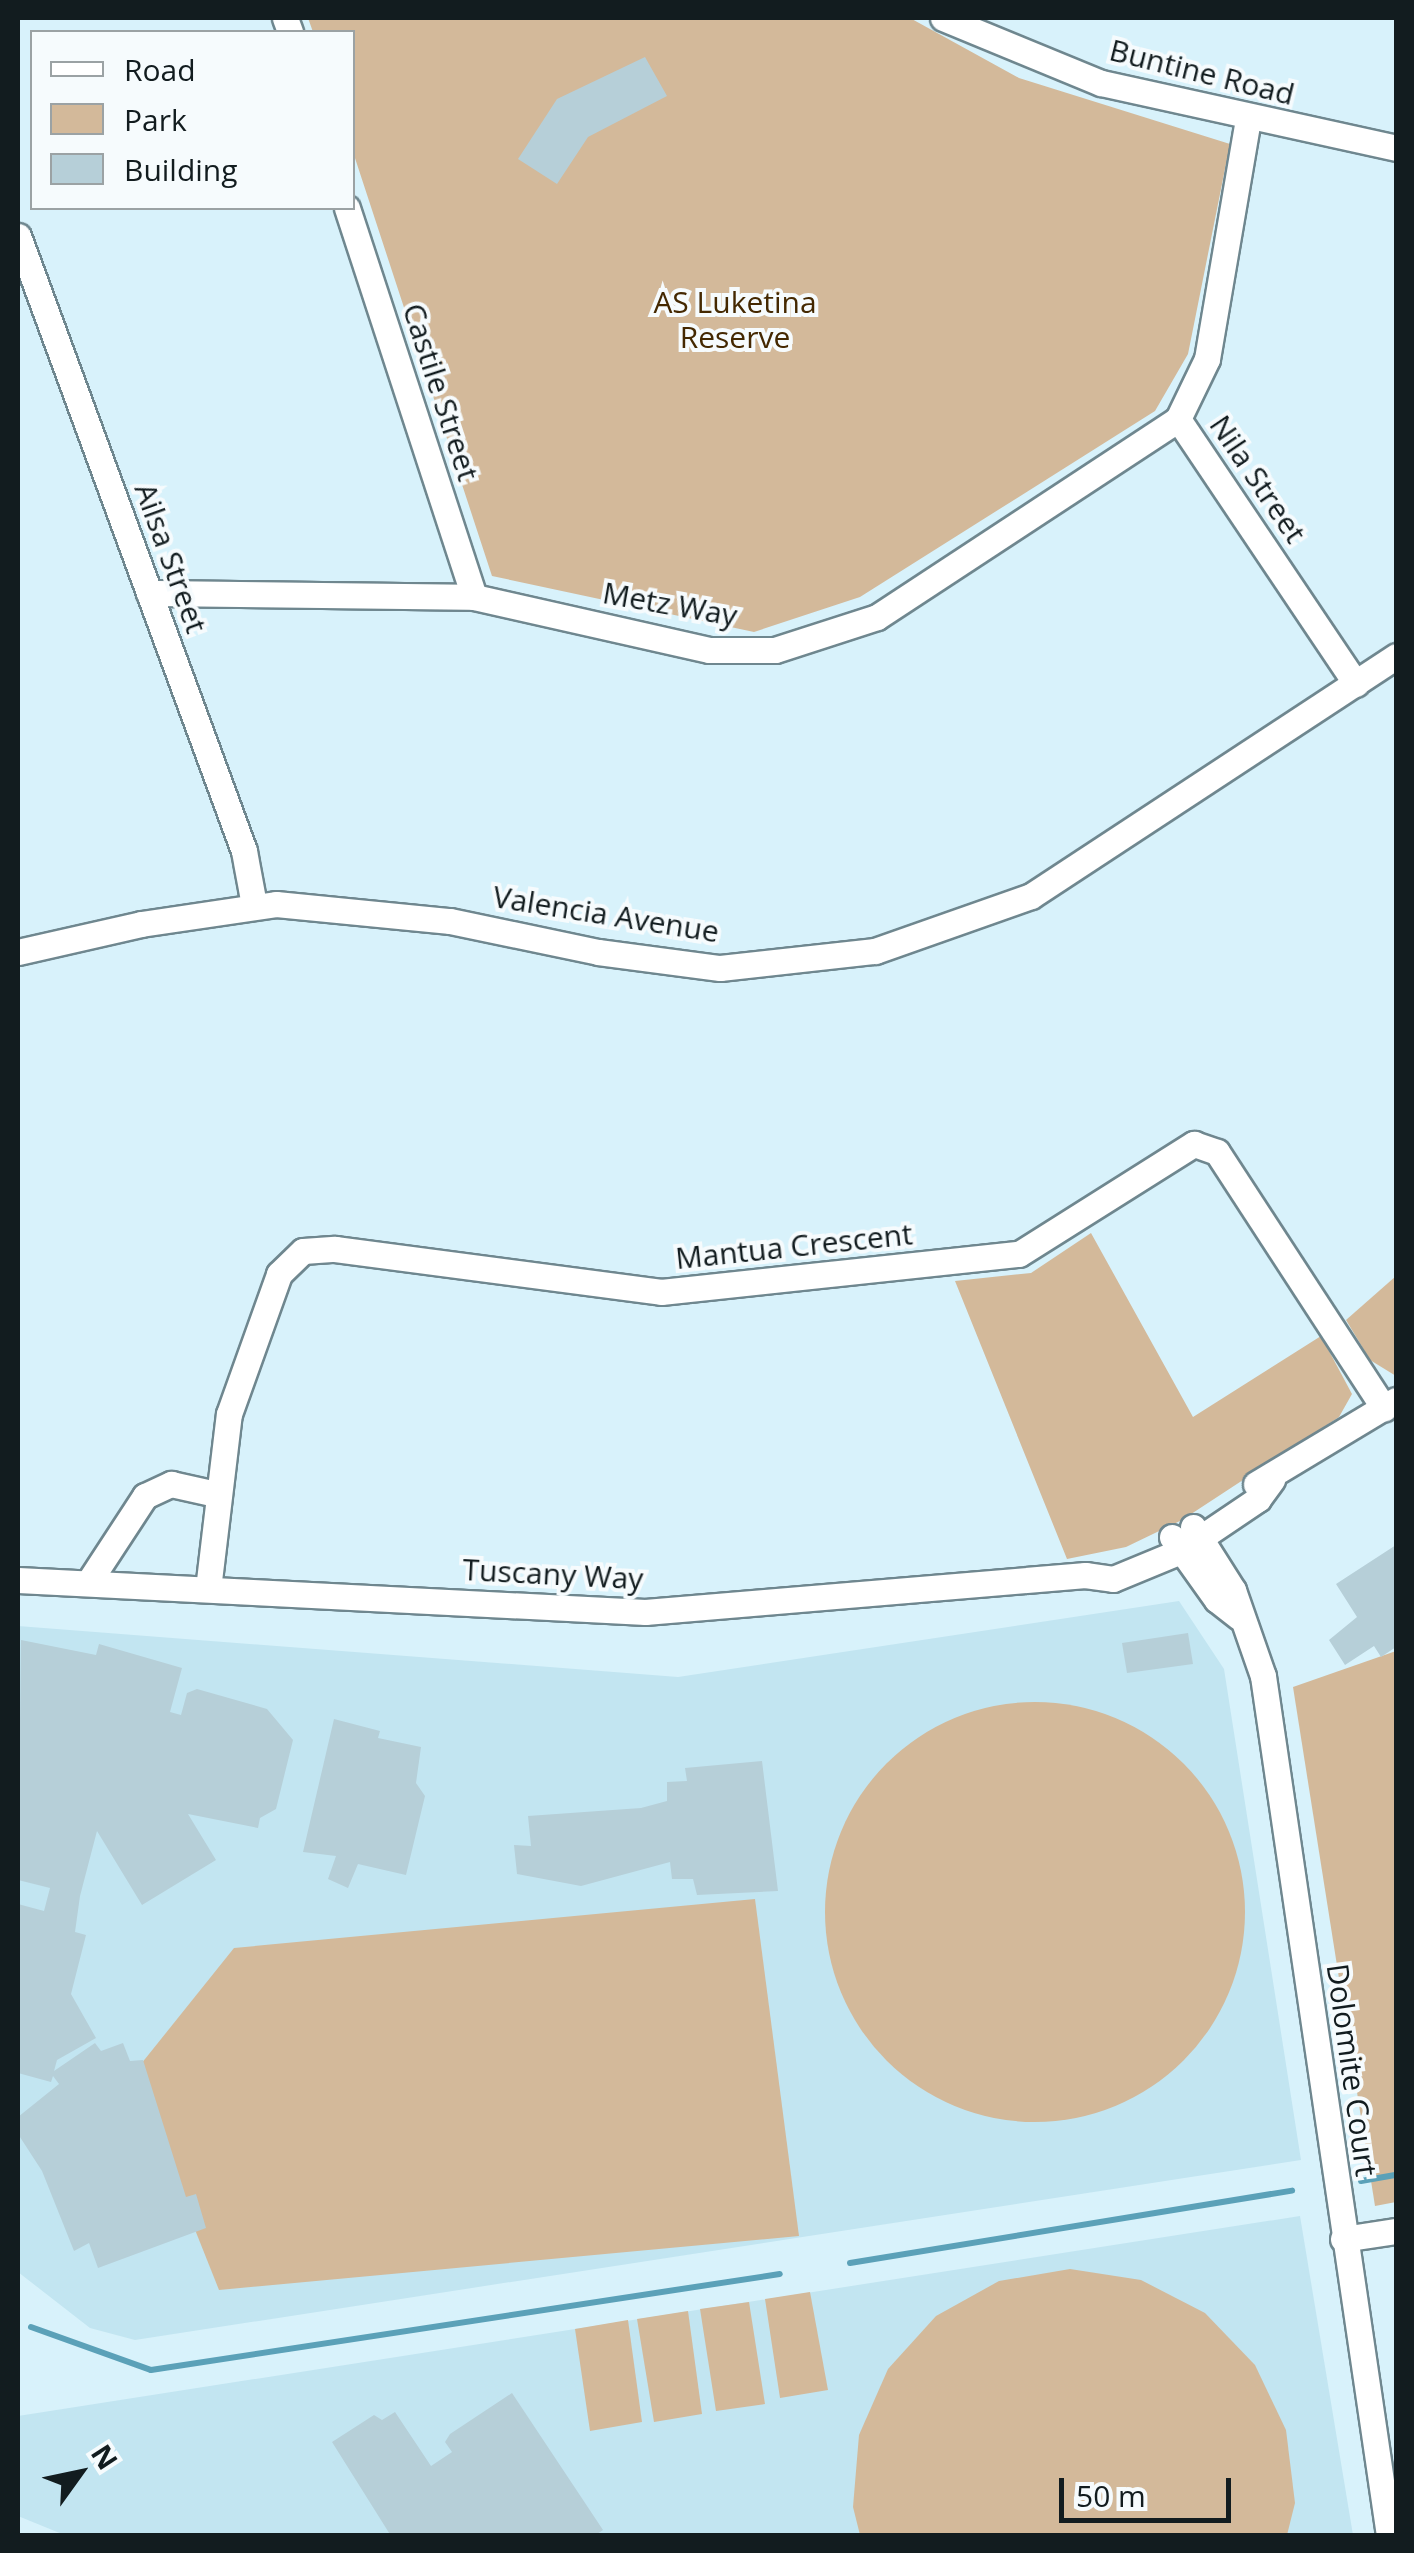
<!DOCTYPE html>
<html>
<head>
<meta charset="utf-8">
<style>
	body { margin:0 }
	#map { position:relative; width:1414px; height:2553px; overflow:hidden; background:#d8f2fb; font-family:"Open Sans",sans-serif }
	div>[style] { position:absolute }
	.built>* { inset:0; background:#c2e5f1 }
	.green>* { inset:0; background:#d3b99a }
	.round { border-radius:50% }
	.stream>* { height:6px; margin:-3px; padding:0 3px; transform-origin:3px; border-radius:3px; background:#5ba1b8 }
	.building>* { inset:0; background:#b6cfd8 }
	.roads { filter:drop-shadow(2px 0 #6f878f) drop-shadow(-2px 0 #6f878f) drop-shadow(0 2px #6f878f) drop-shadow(0 -2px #6f878f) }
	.minor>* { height:25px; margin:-12.5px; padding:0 12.5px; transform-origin:12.5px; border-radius:12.5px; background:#fff }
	span { translate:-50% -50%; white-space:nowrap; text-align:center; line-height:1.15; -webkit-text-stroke:8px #f6fbfd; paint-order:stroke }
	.street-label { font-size:30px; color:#121c1f }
	.park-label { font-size:30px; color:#442801 }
	.frame { position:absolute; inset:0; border:20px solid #121c1f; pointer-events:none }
	.legend { position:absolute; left:30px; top:30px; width:325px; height:180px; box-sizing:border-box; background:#f6fbfd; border:2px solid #9ba2a4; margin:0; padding:12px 18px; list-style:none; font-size:30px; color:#121c1f }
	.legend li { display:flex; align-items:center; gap:20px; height:50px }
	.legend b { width:50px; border:2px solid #9ba2a4 }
	.north { position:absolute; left:30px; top:2423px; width:100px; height:100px; -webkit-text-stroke:8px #f6fbfd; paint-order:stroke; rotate:57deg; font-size:28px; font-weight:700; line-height:40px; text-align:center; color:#121c1f }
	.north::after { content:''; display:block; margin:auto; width:35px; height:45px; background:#121c1f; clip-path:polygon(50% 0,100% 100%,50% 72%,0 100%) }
	.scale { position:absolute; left:1059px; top:2478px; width:172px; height:45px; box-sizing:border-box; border:5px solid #121c1f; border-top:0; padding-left:12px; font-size:30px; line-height:35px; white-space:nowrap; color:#121c1f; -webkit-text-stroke:8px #f6fbfd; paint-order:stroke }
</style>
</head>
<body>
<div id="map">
	<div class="built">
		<i style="clip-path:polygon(1179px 1601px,1224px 1669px,1301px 2160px,135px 2340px,90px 2328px,18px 2272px,18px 1626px,678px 1677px)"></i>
		<i style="clip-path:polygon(1300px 2216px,1353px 2535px,67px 2536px,18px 2516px,18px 2416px)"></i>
	</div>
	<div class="green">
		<i style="clip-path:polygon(308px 18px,910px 18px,1019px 78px,1230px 144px,1188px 354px,1155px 411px,860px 597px,754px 632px,492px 576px,353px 152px,352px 32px,313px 32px)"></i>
		<i style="clip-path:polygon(1091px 1233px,1193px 1417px,1321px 1336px,1352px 1394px,1339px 1417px,1182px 1520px,1126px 1547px,1067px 1559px,955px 1281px,1031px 1273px)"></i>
		<i style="clip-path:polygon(1396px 1276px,1396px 1376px,1370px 1360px,1346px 1320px)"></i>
		<i style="clip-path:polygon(1396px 1651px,1396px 2202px,1375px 2206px,1293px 1687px)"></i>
		<i class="round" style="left:825px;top:1702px;width:420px;height:420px"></i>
		<i style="clip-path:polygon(755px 1899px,799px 2236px,219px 2290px,133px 2074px,234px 1948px)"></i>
		<i style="clip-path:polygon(1070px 2269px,1141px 2280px,1205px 2313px,1255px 2365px,1286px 2430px,1295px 2503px,1287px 2535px,860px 2535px,853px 2507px,859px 2435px,888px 2369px,936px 2316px,999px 2281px)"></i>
		<i style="clip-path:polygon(810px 2292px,828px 2390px,780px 2398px,765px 2299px)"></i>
		<i style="clip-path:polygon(749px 2302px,765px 2404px,716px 2411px,700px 2309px)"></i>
		<i style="clip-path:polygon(688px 2311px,702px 2414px,654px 2422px,637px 2319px)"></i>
		<i style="clip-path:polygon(628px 2320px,642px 2422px,590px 2431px,575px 2329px)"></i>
	</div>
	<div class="stream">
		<i style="left:1361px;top:2181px;width:36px;rotate:-10deg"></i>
		<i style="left:850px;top:2263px;width:448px;rotate:-9.3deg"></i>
		<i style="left:31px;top:2327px;width:127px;rotate:19.7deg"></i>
		<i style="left:151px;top:2370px;width:636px;rotate:-8.68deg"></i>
	</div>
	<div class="building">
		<i style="clip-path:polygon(645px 57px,667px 96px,588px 137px,557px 184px,518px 159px,557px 99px)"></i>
		<i style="clip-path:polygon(1396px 1545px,1396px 1647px,1381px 1657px,1374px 1646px,1345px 1665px,1329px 1640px,1357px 1617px,1336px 1584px)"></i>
		<i style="clip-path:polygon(1188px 1633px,1193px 1664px,1127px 1673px,1122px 1643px)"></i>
		<i style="clip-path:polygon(21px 1640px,96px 1655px,99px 1644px,182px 1668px,170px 1712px,181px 1715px,187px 1693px,197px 1689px,267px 1709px,293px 1740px,276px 1809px,260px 1818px,258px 1828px,188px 1814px,216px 1860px,142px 1905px,97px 1831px,80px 1896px,75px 1932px,86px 1935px,71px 1994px,96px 2038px,57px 2060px,54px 2071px,95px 2043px,101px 2051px,123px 2043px,130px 2061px,143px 2060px,186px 2197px,196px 2194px,206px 2228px,98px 2268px,89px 2243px,74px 2251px,42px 2171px,18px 2134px,18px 2117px,59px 2084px,53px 2076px,51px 2082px,18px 2073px,18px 1904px,44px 1911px,50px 1888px,18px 1880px)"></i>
		<i style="clip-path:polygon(334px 1719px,380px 1731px,378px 1738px,421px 1747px,416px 1783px,425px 1796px,406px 1875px,358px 1864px,348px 1888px,328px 1879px,336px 1856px,303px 1852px)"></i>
		<i style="clip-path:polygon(762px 1761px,778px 1891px,697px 1895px,693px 1879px,672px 1879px,670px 1862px,581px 1886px,517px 1874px,514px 1845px,531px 1846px,528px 1816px,641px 1808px,667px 1801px,667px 1782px,687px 1781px,685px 1768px)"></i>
		<i style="clip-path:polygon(512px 2393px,603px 2530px,594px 2536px,391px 2536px,332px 2442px,374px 2415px,382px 2420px,395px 2412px,431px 2466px,452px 2452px,445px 2442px,450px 2434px)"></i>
	</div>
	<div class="roads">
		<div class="minor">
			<i style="left:285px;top:18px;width:15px;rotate:70deg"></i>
			<i style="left:943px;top:18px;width:171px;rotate:22.4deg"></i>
			<i style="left:1101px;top:83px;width:302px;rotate:12.4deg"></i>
			<i style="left:1248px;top:119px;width:243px;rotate:99.7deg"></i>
			<i style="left:1207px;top:359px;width:67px;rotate:115.8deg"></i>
			<i style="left:1178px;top:419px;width:319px;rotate:56.1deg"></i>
			<i style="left:347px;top:208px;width:409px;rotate:71.9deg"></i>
			<i style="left:18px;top:236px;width:655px;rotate:69.82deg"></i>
			<i style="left:244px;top:851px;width:55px;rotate:79.5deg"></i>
			<i style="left:149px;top:593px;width:325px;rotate:0.7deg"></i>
			<i style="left:474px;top:597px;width:241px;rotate:12.7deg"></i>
			<i style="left:709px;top:650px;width:66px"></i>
			<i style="left:775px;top:650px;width:107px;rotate:-17.9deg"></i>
			<i style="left:877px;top:617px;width:360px;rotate:-33.3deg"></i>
			<i style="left:18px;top:952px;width:126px;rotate:-12.8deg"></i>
			<i style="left:141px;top:924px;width:136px;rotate:-8.4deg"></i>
			<i style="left:276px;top:904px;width:175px;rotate:5.6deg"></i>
			<i style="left:450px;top:921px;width:151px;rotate:11.8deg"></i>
			<i style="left:598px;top:952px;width:123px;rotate:7.5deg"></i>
			<i style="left:720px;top:968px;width:156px;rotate:-6.3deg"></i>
			<i style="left:875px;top:951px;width:165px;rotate:-19.4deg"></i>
			<i style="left:1031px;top:896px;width:437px;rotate:-33.3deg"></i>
			<i style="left:1256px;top:1484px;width:163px;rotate:-31deg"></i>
			<i style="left:1193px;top:1527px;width:75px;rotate:57.6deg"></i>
			<i style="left:1233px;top:1590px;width:91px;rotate:70.8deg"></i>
			<i style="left:1263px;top:1676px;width:869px;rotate:81.66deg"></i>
			<i style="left:1172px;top:1537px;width:77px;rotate:54.5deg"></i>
			<i style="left:1217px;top:1600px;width:28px;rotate:38deg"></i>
			<i style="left:18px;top:1580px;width:628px;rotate:2.92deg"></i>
			<i style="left:645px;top:1612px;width:442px;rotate:-4.8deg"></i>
			<i style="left:1085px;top:1575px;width:28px;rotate:8deg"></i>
			<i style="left:1113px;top:1579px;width:74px;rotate:-22.4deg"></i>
			<i style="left:1181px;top:1551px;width:93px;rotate:-34deg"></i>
			<i style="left:1258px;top:1499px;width:24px;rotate:-54deg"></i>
			<i style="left:88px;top:1583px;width:104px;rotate:-56.8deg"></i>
			<i style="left:145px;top:1496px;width:29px;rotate:-25deg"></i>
			<i style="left:171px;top:1484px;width:46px;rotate:12.5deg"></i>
			<i style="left:208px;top:1589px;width:176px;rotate:-83.2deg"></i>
			<i style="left:229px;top:1414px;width:149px;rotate:-70.3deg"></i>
			<i style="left:279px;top:1274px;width:33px;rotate:-44deg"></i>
			<i style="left:303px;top:1251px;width:32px;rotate:-4deg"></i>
			<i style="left:335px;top:1249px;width:329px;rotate:7.5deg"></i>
			<i style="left:661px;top:1292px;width:360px;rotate:-6.1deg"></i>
			<i style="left:1019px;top:1254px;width:207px;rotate:-32.2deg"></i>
			<i style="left:1194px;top:1144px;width:24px;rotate:19deg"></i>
			<i style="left:1217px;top:1152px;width:306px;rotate:56.9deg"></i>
			<i style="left:1343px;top:2239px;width:54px;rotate:-8.6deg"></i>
		</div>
	</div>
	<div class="street-label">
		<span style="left:1202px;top:72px;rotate:14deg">Buntine Road</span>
		<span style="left:441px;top:392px;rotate:72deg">Castile Street</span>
		<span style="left:1258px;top:479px;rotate:56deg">Nila Street</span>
		<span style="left:171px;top:558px;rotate:70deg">Ailsa Street</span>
		<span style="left:670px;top:604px;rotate:10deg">Metz Way</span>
		<span style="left:606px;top:914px;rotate:9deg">Valencia Avenue</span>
		<span style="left:794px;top:1246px;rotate:-6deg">Mantua Crescent</span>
		<span style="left:553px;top:1574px;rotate:3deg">Tuscany Way</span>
		<span style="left:1352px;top:2070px;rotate:82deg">Dolomite Court</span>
	</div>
	<div class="park-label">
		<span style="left:735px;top:319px">AS Luketina<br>Reserve</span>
	</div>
	<div class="frame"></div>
	<ul class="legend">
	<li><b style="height:12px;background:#fff"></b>Road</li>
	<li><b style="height:28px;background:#d3b99a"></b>Park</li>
	<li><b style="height:28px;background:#b6cfd8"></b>Building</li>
	</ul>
	<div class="north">N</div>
	<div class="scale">50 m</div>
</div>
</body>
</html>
